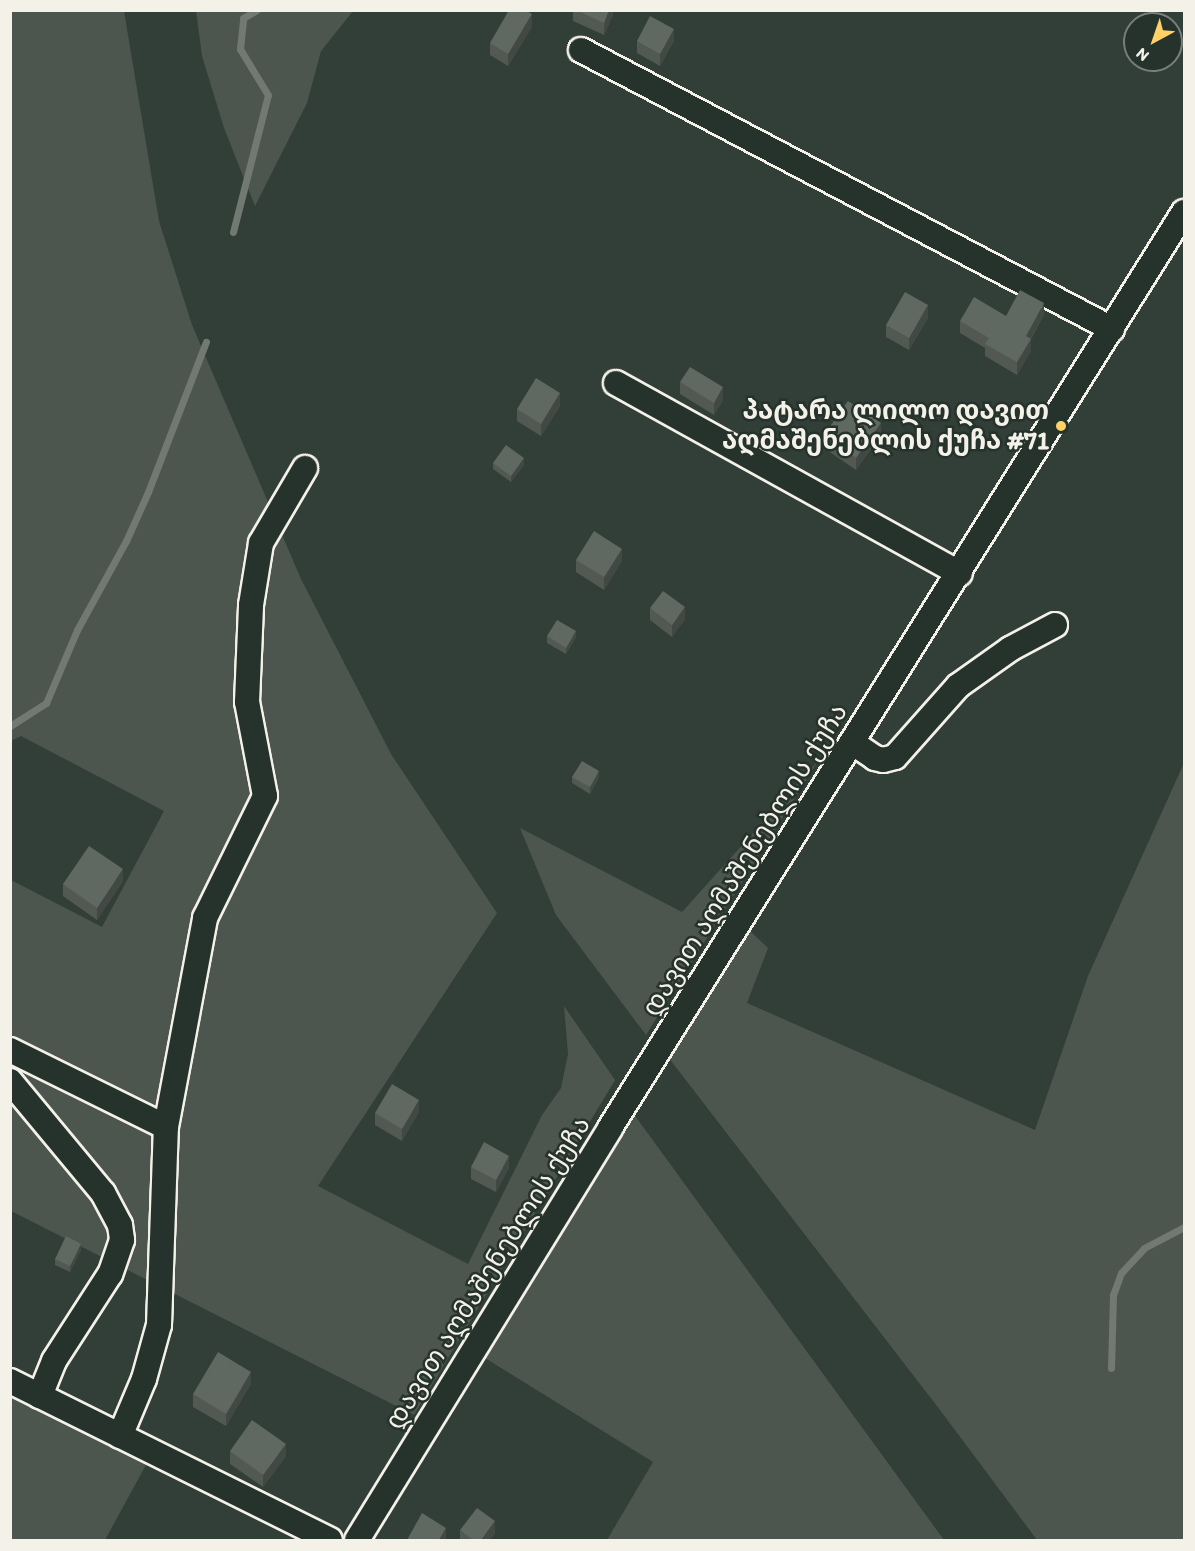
<!DOCTYPE html>
<html>
<head>
<meta charset="utf-8">
<style>
	body { margin:0 }
	#map { position:relative; width:1195px; height:1551px; overflow:hidden; background:#323e38; font-family:Itim,"Noto Sans Georgian",sans-serif }
	div>[style] { position:absolute }
	.green>* { inset:0; background:#4c564f }
	.stream>* { height:7px; margin:-3.5px; padding:0 3.5px; transform-origin:3.5px; border-radius:3.5px; background:#727972 }
	.roads { filter:drop-shadow(2px 0 #f4f1e8) drop-shadow(-2px 0 #f4f1e8) drop-shadow(0 2px #f4f1e8) drop-shadow(0 -2px #f4f1e8) }
	.minor>* { height:24px; margin:-12px; padding:0 12px; transform-origin:12px; border-radius:12px; background:#26332d }
	.wall>* { inset:0; background:#525953 }
	.shaded-wall>* { inset:0; background:#424944 }
	.building>* { inset:0; background:#5f6861 }
	.dots>* { width:16px; height:16px; translate:-50% -50%; box-sizing:border-box; border:3px solid #26332d; border-radius:50% }
	span { translate:-50% -50%; white-space:nowrap; text-align:center; line-height:1.15; -webkit-text-stroke:5px #26332d; paint-order:stroke }
	.poi-label { font-size:26px; color:#f4f1e8; font-weight:700 }
	.right { translate:-100% -50%; text-align:right }
	.street-label { font-size:26px; color:#f4f1e8 }
	.frame { position:absolute; inset:0; border:12px solid #f4f1e8; pointer-events:none }
	.north { position:absolute; left:1123px; top:12px; width:60px; height:60px; box-sizing:border-box; background:#26332d; border:2px solid #787f78; border-radius:50%; rotate:220deg; font-size:16px; font-weight:700; line-height:24px; text-align:center; color:#f4f1e8 }
	.north::after { content:''; display:block; margin:auto; width:21px; height:27px; background:#ffd166; clip-path:polygon(50% 0,100% 100%,50% 72%,0 100%) }
</style>
</head>
<body>
<div id="map">
	<div class="green">
		<i style="clip-path:polygon(11px 11px,124px 11px,159px 221px,192px 325px,301px 579px,391px 754px,497px 913px,318px 1186px,468px 1264px,542px 1115px,561px 1088px,568px 1054px,564px 1006px,615px 1080px,414px 1415px,11px 1211px,11px 880px,102px 927px,164px 811px,21px 736px,11px 741px)"></i>
		<i style="clip-path:polygon(196px 11px,353px 11px,321px 51px,307px 103px,255px 206px,224px 128px,202px 56px)"></i>
		<i style="clip-path:polygon(818px 761px,646px 1035px,556px 915px,520px 828px,682px 912px)"></i>
		<i style="clip-path:polygon(1184px 763px,1184px 1540px,1037px 1540px,940px 1410px,668px 1057px,748px 929px,768px 948px,747px 1003px,1035px 1130px,1088px 976px)"></i>
		<i style="clip-path:polygon(633px 1113px,944px 1540px,607px 1540px,653px 1462px,485px 1358px)"></i>
		<i style="clip-path:polygon(10px 1394px,147px 1463px,105px 1540px,11px 1540px)"></i>
	</div>
	<div class="stream">
		<i style="left:233px;top:232px;width:141px;rotate:-75.7deg"></i>
		<i style="left:268px;top:95px;width:54px;rotate:-121.3deg"></i>
		<i style="left:240px;top:49px;width:31px;rotate:-84deg"></i>
		<i style="left:243px;top:18px;width:16px;rotate:-30deg"></i>
		<i style="left:10px;top:726px;width:43px;rotate:-32.6deg"></i>
		<i style="left:46px;top:703px;width:79px;rotate:-67deg"></i>
		<i style="left:77px;top:630px;width:102px;rotate:-61.2deg"></i>
		<i style="left:126px;top:541px;width:54px;rotate:-65.8deg"></i>
		<i style="left:148px;top:492px;width:161px;rotate:-68.9deg"></i>
		<i style="left:1111px;top:1368px;width:73px;rotate:-88.4deg"></i>
		<i style="left:1113px;top:1295px;width:23px;rotate:-70deg"></i>
		<i style="left:1121px;top:1273px;width:34px;rotate:-47deg"></i>
		<i style="left:1144px;top:1248px;width:45px;rotate:-27.7deg"></i>
	</div>
	<div class="roads">
		<div class="minor">
			<i style="left:581px;top:50px;width:600px;rotate:27.72deg"></i>
			<i style="left:616px;top:383px;width:393px;rotate:29deg"></i>
			<i style="left:853px;top:743px;width:27px;rotate:34deg"></i>
			<i style="left:875px;top:758px;width:8px;rotate:14deg"></i>
			<i style="left:883px;top:760px;width:12px;rotate:-14deg"></i>
			<i style="left:895px;top:757px;width:95px;rotate:-48.4deg"></i>
			<i style="left:958px;top:686px;width:64px;rotate:-35.4deg"></i>
			<i style="left:1010px;top:649px;width:51px;rotate:-28.1deg"></i>
			<i style="left:10px;top:1050px;width:174px;rotate:26.3deg"></i>
			<i style="left:10px;top:1081px;width:146px;rotate:50.3deg"></i>
			<i style="left:103px;top:1193px;width:36px;rotate:62deg"></i>
			<i style="left:120px;top:1225px;width:15px;rotate:82deg"></i>
			<i style="left:122px;top:1240px;width:36px;rotate:109deg"></i>
			<i style="left:110px;top:1274px;width:103px;rotate:122.8deg"></i>
			<i style="left:54px;top:1361px;width:38px;rotate:112deg"></i>
			<i style="left:10px;top:1381px;width:357px;rotate:26.4deg"></i>
			<i style="left:120px;top:1436px;width:62px;rotate:-67.2deg"></i>
			<i style="left:144px;top:1379px;width:56px;rotate:-74.5deg"></i>
			<i style="left:159px;top:1325px;width:198px;rotate:-88deg"></i>
			<i style="left:166px;top:1127px;width:213px;rotate:-79.4deg"></i>
			<i style="left:205px;top:918px;width:136px;rotate:-63.8deg"></i>
			<i style="left:265px;top:796px;width:96px;rotate:-100.8deg"></i>
			<i style="left:247px;top:702px;width:97px;rotate:-87.6deg"></i>
			<i style="left:251px;top:605px;width:63px;rotate:-80.8deg"></i>
			<i style="left:261px;top:543px;width:87px;rotate:-59.6deg"></i>
			<i style="left:357px;top:1540px;width:483px;rotate:-58.4deg"></i>
			<i style="left:610px;top:1128px;width:1081px;rotate:-57.93deg"></i>
		</div>
	</div>
	<div class="wall">
		<i style="clip-path:polygon(573px 10px,613px 10px,613px 15px,604px 35px,573px 21px)"></i>
		<i style="clip-path:polygon(532px 27px,508px 66px,490px 55px,490px 43px)"></i>
		<i style="clip-path:polygon(637px 41px,674px 41px,660px 66px,637px 53px)"></i>
		<i style="clip-path:polygon(1044px 315px,1031px 339px,1031px 351px,1017px 375px,985px 356px,985px 348px,960px 333px,960px 321px,1006px 316px)"></i>
		<i style="clip-path:polygon(928px 318px,909px 350px,886px 337px,886px 325px)"></i>
		<i style="clip-path:polygon(680px 382px,723px 400px,714px 415px,680px 394px)"></i>
		<i style="clip-path:polygon(560px 406px,541px 436px,517px 421px,517px 409px)"></i>
		<i style="clip-path:polygon(824px 435px,881px 435px,856px 470px,824px 448px)"></i>
		<i style="clip-path:polygon(493px 463px,524px 465px,511px 482px,493px 469px)"></i>
		<i style="clip-path:polygon(576px 560px,622px 561px,604px 590px,576px 572px)"></i>
		<i style="clip-path:polygon(650px 608px,685px 619px,672px 637px,650px 620px)"></i>
		<i style="clip-path:polygon(547px 636px,576px 637px,566px 654px,547px 643px)"></i>
		<i style="clip-path:polygon(572px 777px,599px 777px,590px 794px,572px 783px)"></i>
		<i style="clip-path:polygon(123px 881px,97px 920px,63px 896px,63px 884px)"></i>
		<i style="clip-path:polygon(419px 1112px,402px 1141px,375px 1125px,375px 1113px)"></i>
		<i style="clip-path:polygon(471px 1167px,509px 1168px,496px 1192px,471px 1179px)"></i>
		<i style="clip-path:polygon(81px 1250px,70px 1272px,55px 1265px,55px 1259px)"></i>
		<i style="clip-path:polygon(251px 1384px,226px 1426px,193px 1407px,193px 1394px)"></i>
		<i style="clip-path:polygon(230px 1451px,286px 1456px,263px 1487px,230px 1464px)"></i>
		<i style="clip-path:polygon(460px 1530px,495px 1533px,490px 1540px,460px 1540px)"></i>
	</div>
	<div class="shaded-wall">
		<i style="clip-path:polygon(609px 10px,613px 10px,613px 15px,604px 35px,604px 23px)"></i>
		<i style="clip-path:polygon(532px 14px,532px 27px,508px 66px,508px 54px)"></i>
		<i style="clip-path:polygon(674px 29px,674px 41px,660px 66px,660px 54px)"></i>
		<i style="clip-path:polygon(1044px 303px,1044px 315px,1026px 347px,1031px 339px,1031px 351px,1017px 375px,1017px 362px,1026px 336px)"></i>
		<i style="clip-path:polygon(928px 305px,928px 318px,909px 350px,909px 338px)"></i>
		<i style="clip-path:polygon(723px 387px,723px 400px,714px 415px,714px 403px)"></i>
		<i style="clip-path:polygon(560px 393px,560px 406px,541px 436px,541px 424px)"></i>
		<i style="clip-path:polygon(881px 423px,881px 435px,856px 470px,856px 458px)"></i>
		<i style="clip-path:polygon(524px 458px,524px 465px,511px 482px,511px 476px)"></i>
		<i style="clip-path:polygon(622px 549px,622px 561px,604px 590px,604px 577px)"></i>
		<i style="clip-path:polygon(685px 607px,685px 619px,672px 637px,672px 625px)"></i>
		<i style="clip-path:polygon(576px 631px,576px 637px,566px 654px,566px 648px)"></i>
		<i style="clip-path:polygon(599px 771px,599px 777px,590px 794px,590px 787px)"></i>
		<i style="clip-path:polygon(123px 869px,123px 881px,97px 920px,97px 908px)"></i>
		<i style="clip-path:polygon(419px 1100px,419px 1112px,402px 1141px,402px 1129px)"></i>
		<i style="clip-path:polygon(509px 1156px,509px 1168px,496px 1192px,496px 1180px)"></i>
		<i style="clip-path:polygon(81px 1244px,81px 1250px,70px 1272px,70px 1266px)"></i>
		<i style="clip-path:polygon(251px 1372px,251px 1384px,226px 1426px,226px 1414px)"></i>
		<i style="clip-path:polygon(286px 1444px,286px 1456px,263px 1487px,263px 1475px)"></i>
		<i style="clip-path:polygon(495px 1521px,495px 1533px,490px 1540px,481px 1540px)"></i>
		<i style="clip-path:polygon(446px 1528px,446px 1540px,439px 1540px)"></i>
	</div>
	<div class="building">
		<i style="clip-path:polygon(509px 10px,525px 10px,532px 14px,508px 54px,490px 43px)"></i>
		<i style="clip-path:polygon(576px 10px,609px 10px,604px 23px)"></i>
		<i style="clip-path:polygon(650px 16px,674px 29px,660px 54px,637px 41px)"></i>
		<i style="clip-path:polygon(1020px 290px,1044px 303px,1026px 336px,1031px 339px,1017px 362px,985px 344px,989px 338px,960px 321px,974px 297px,1006px 316px)"></i>
		<i style="clip-path:polygon(905px 292px,928px 305px,909px 338px,886px 325px)"></i>
		<i style="clip-path:polygon(690px 367px,723px 387px,714px 403px,680px 382px)"></i>
		<i style="clip-path:polygon(536px 378px,560px 393px,541px 424px,517px 409px)"></i>
		<i style="clip-path:polygon(848px 401px,881px 423px,856px 458px,824px 435px)"></i>
		<i style="clip-path:polygon(506px 445px,524px 458px,511px 476px,493px 463px)"></i>
		<i style="clip-path:polygon(594px 531px,622px 549px,604px 577px,576px 560px)"></i>
		<i style="clip-path:polygon(663px 591px,685px 607px,672px 625px,650px 608px)"></i>
		<i style="clip-path:polygon(557px 620px,576px 631px,566px 648px,547px 636px)"></i>
		<i style="clip-path:polygon(582px 761px,599px 771px,590px 787px,572px 777px)"></i>
		<i style="clip-path:polygon(89px 846px,123px 869px,97px 908px,63px 884px)"></i>
		<i style="clip-path:polygon(392px 1084px,419px 1100px,402px 1129px,375px 1113px)"></i>
		<i style="clip-path:polygon(484px 1142px,509px 1156px,496px 1180px,471px 1167px)"></i>
		<i style="clip-path:polygon(66px 1236px,81px 1244px,70px 1266px,55px 1259px)"></i>
		<i style="clip-path:polygon(218px 1352px,251px 1372px,226px 1414px,193px 1394px)"></i>
		<i style="clip-path:polygon(252px 1420px,286px 1444px,263px 1475px,230px 1451px)"></i>
		<i style="clip-path:polygon(477px 1508px,495px 1521px,481px 1540px,473px 1540px,460px 1530px)"></i>
		<i style="clip-path:polygon(422px 1513px,446px 1528px,439px 1540px,407px 1540px)"></i>
	</div>
	<div class="dots">
		<i style="left:1061px;top:426px;background:#ffd166"></i>
	</div>
	<div class="poi-label">
		<span class="right" style="left:1049px;top:426px">პატარა ლილო დავით<br>აღმაშენებლის ქუჩა #71</span>
	</div>
	<div class="street-label">
		<span style="left:745px;top:860px;rotate:-58deg">დავით აღმაშენებლის ქუჩა</span>
		<span style="left:488px;top:1273px;rotate:-58deg">დავით აღმაშენებლის ქუჩა</span>
	</div>
	<div class="frame"></div>
	<div class="north">N</div>
</div>
</body>
</html>
